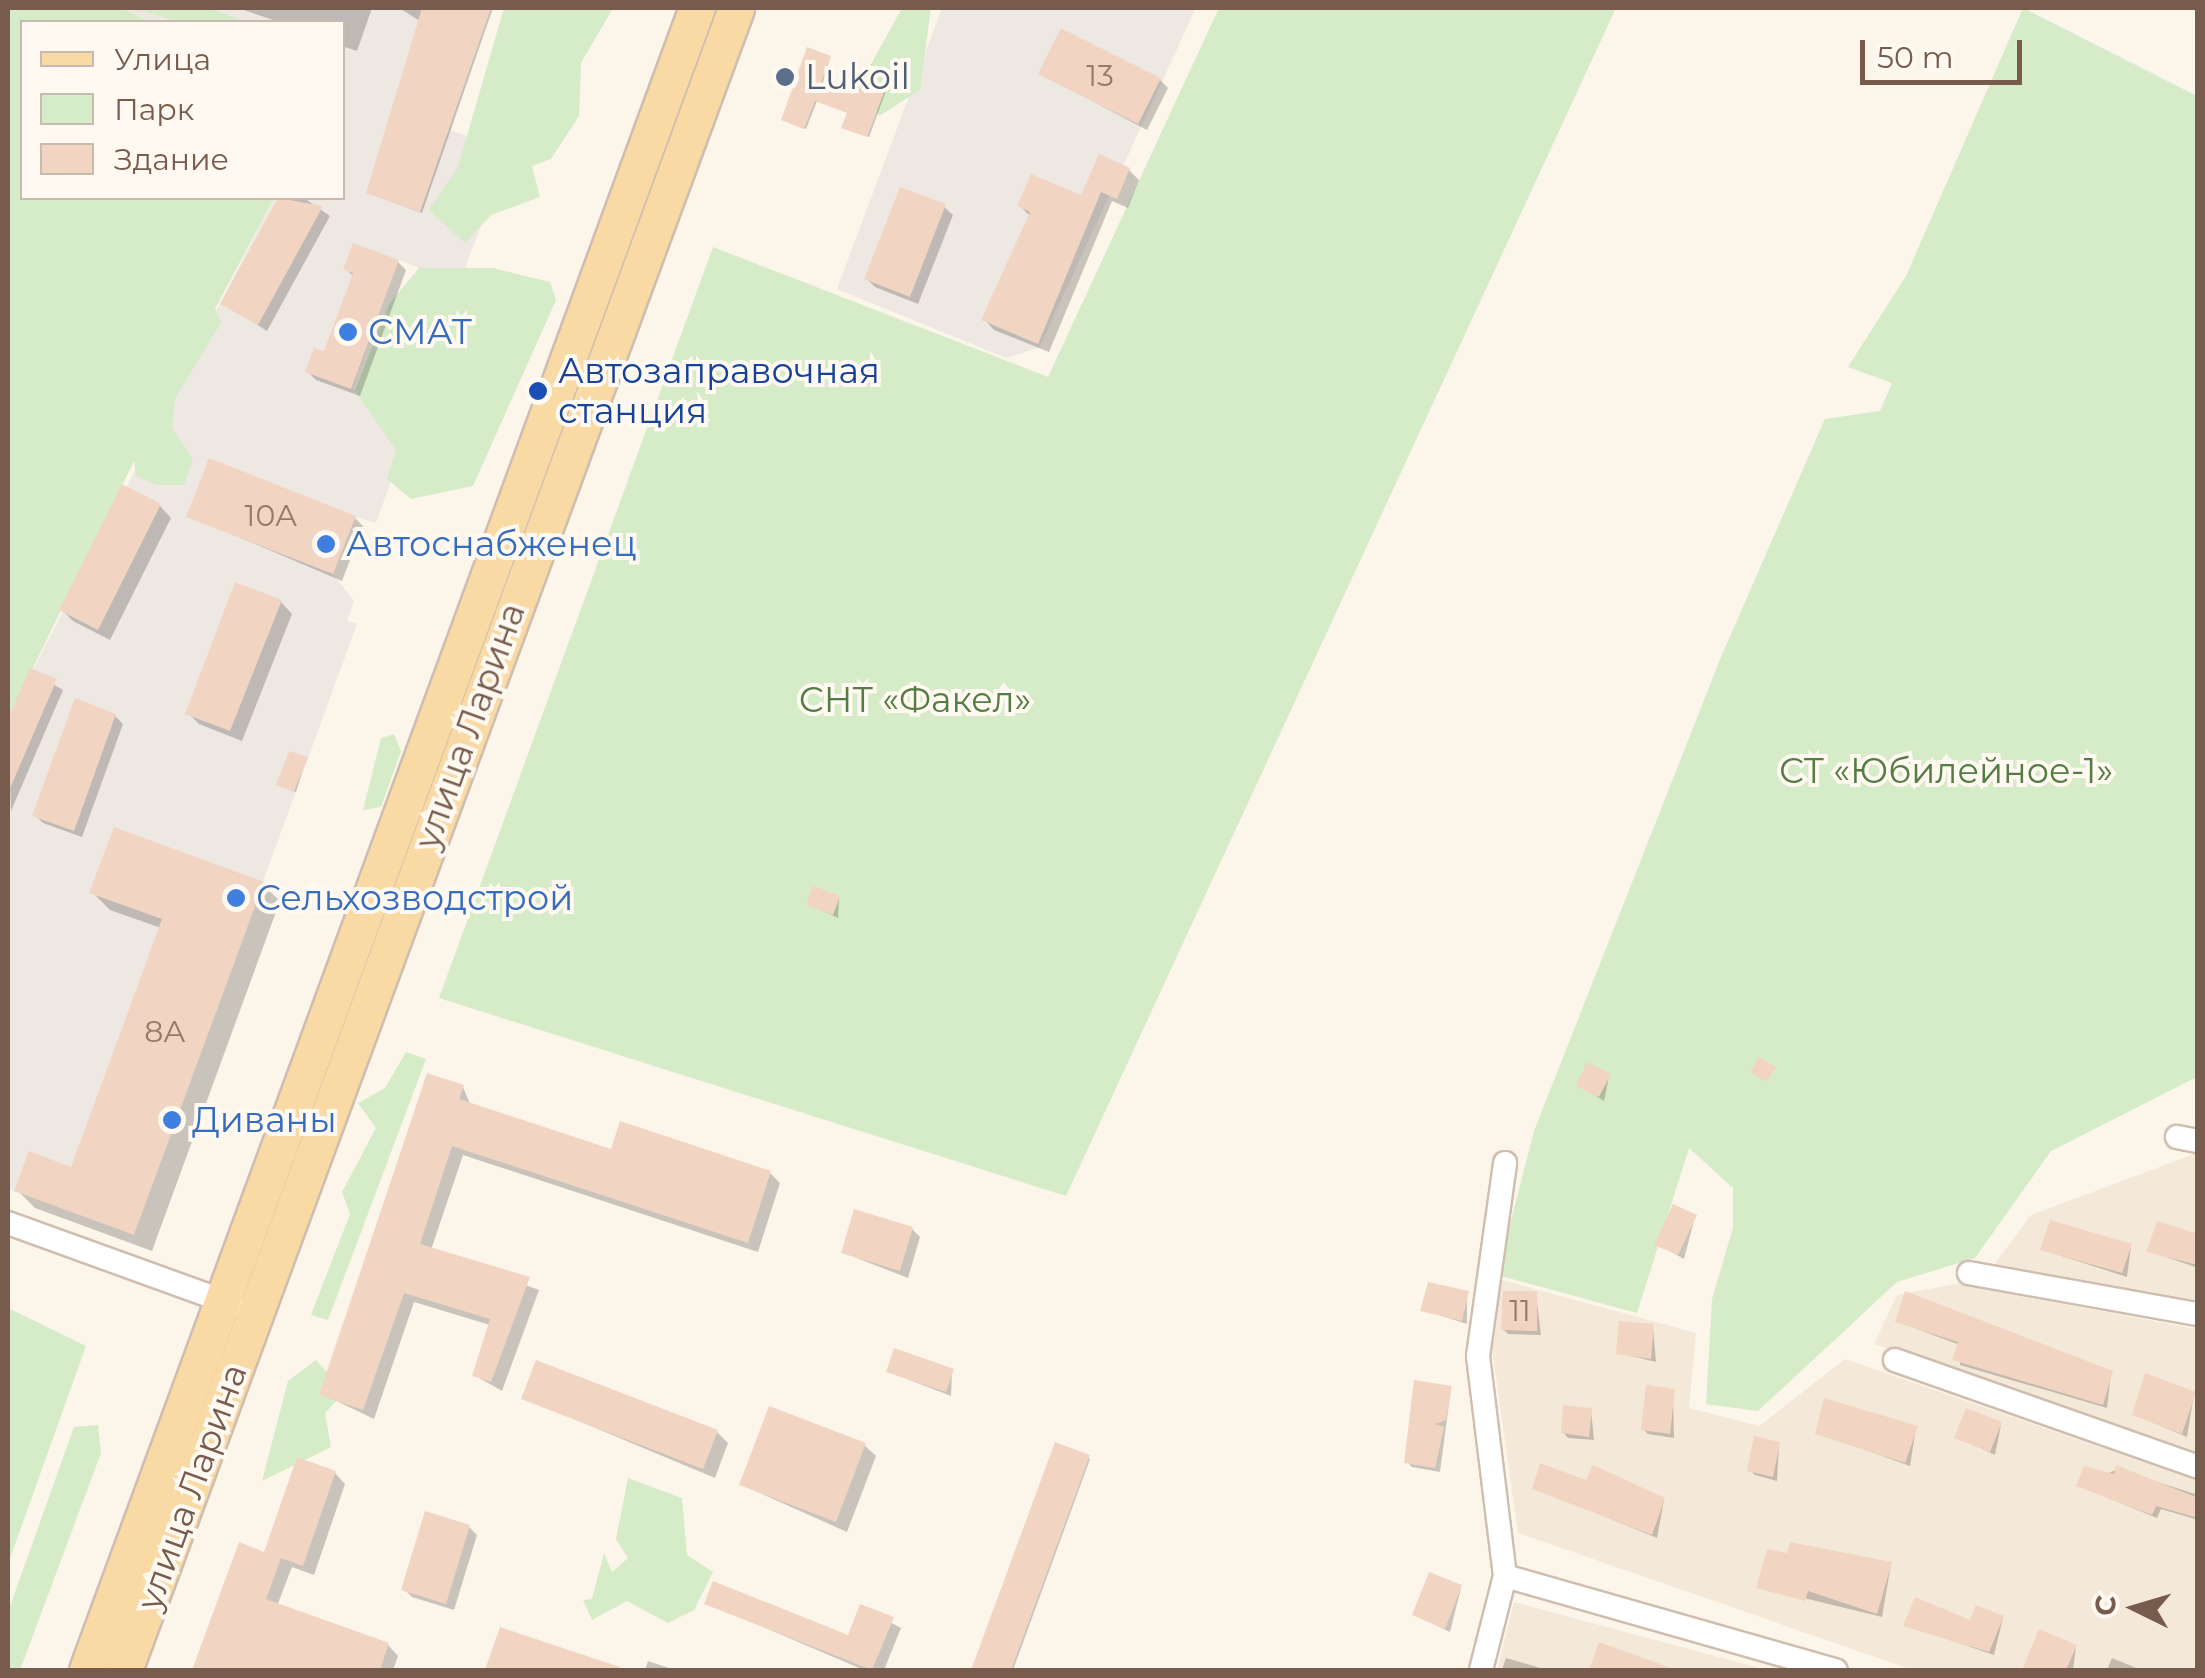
<!DOCTYPE html>
<html>
<head>
<meta charset="utf-8">
<style>
	body { margin:0 }
	#map { position:relative; width:2205px; height:1678px; overflow:hidden; background:#fcf5ea; font-family:Montserrat,sans-serif }
	div>[style] { position:absolute }
	.residential>* { inset:0; background:#f4e8d8 }
	.industrial>* { inset:0; background:#eee8e3 }
	.green>* { inset:0; background:#d6ebc8 }
	.shadow>* { inset:0; background:#0003 }
	.building>* { inset:0; background:#f1d5c2 }
	.roads { filter:drop-shadow(2px 0 #cfbeaf) drop-shadow(-2px 0 #cfbeaf) drop-shadow(0 2px #cfbeaf) drop-shadow(0 -2px #cfbeaf) }
	.minor>* { height:22px; margin:-11px; padding:0 11px; transform-origin:11px; border-radius:11px; background:#fff }
	.primary>* { height:35px; margin:-17.5px; padding:0 17.5px; transform-origin:17.5px; border-radius:17.5px; background:#f9daa4 }
	.dots>* { width:28px; height:28px; translate:-50% -50%; box-sizing:border-box; border:5px solid #fff9f1; border-radius:50% }
	span { translate:-50% -50%; white-space:nowrap; text-align:center; line-height:1.15; -webkit-text-stroke:8px #fff9f1; paint-order:stroke }
	.number-label { font-size:30px; color:#967a6a }
	.number-label span { -webkit-text-stroke-width:0 }
	.service-label { font-size:35px; color:#4e5e75 }
	.left { translate:0 -50%; text-align:left }
	.shop-label { font-size:35px; color:#366cbe }
	.transit-label { font-size:35px; color:#164399 }
	.park-label { font-size:35px; color:#547d44 }
	.street-label { font-size:35px; color:#775c4d }
	.frame { position:absolute; inset:0; border:10px solid #775c4d; pointer-events:none }
	.legend { position:absolute; left:20px; top:20px; width:325px; height:180px; box-sizing:border-box; background:#fff9f1; border:2px solid #c9baaf; margin:0; padding:12px 18px; list-style:none; font-size:30px; color:#775c4d }
	.legend li { display:flex; align-items:center; gap:20px; height:50px }
	.legend b { width:50px; border:2px solid #c9baaf }
	.north { position:absolute; left:2085px; top:1558px; width:100px; height:100px; -webkit-text-stroke:8px #fff9f1; paint-order:stroke; rotate:275deg; font-size:28px; font-weight:700; line-height:40px; text-align:center; color:#775c4d }
	.north::after { content:''; display:block; margin:auto; width:35px; height:45px; background:#775c4d; clip-path:polygon(50% 0,100% 100%,50% 72%,0 100%) }
	.scale { position:absolute; left:1860px; top:40px; width:162px; height:45px; box-sizing:border-box; border:5px solid #775c4d; border-top:0; padding-left:12px; font-size:30px; line-height:35px; white-space:nowrap; color:#775c4d; -webkit-text-stroke:8px #fff9f1; paint-order:stroke }
</style>
</head>
<body>
<div id="map">
	<div class="residential">
		<i style="clip-path:polygon(2197px 1153px,2197px 1302px,1990px 1270px,2031px 1215px)"></i>
		<i style="clip-path:polygon(1495px 1278px,1696px 1333px,1689px 1408px,1759px 1426px,1845px 1359px,2197px 1481px,2197px 1670px,1913px 1670px,1518px 1533px,1492px 1349px)"></i>
		<i style="clip-path:polygon(1956px 1284px,2197px 1329px,2197px 1458px,1874px 1344px,1897px 1295px)"></i>
		<i style="clip-path:polygon(1514px 1602px,1767px 1670px,1497px 1670px)"></i>
	</div>
	<div class="industrial">
		<i style="clip-path:polygon(121px 8px,491px 8px,450px 130px,509px 151px,459px 284px,399px 260px,352px 389px,413px 420px,376px 523px,356px 517px,333px 574px,354px 601px,347px 621px,357px 624px,134px 1235px,8px 1189px,8px 719px,274px 198px,342px 198px,342px 22px,151px 22px)"></i>
		<i style="clip-path:polygon(942px 8px,1196px 8px,1039px 348px,1006px 358px,837px 289px)"></i>
	</div>
	<div class="green">
		<i style="clip-path:polygon(8px 8px,121px 8px,151px 22px,22px 22px,22px 198px,274px 198px,215px 309px,221px 323px,175px 398px,172px 428px,193px 459px,184px 485px,156px 485px,136px 476px,134px 461px,8px 719px)"></i>
		<i style="clip-path:polygon(131px 8px,209px 8px,247px 22px,181px 22px)"></i>
		<i style="clip-path:polygon(504px 8px,613px 8px,581px 63px,579px 116px,551px 159px,532px 166px,540px 197px,491px 215px,465px 243px,429px 210px,458px 167px)"></i>
		<i style="clip-path:polygon(902px 8px,931px 8px,920px 90px,879px 116px,860px 84px)"></i>
		<i style="clip-path:polygon(1219px 8px,1616px 8px,1066px 1196px,439px 998px,713px 247px,1048px 377px)"></i>
		<i style="clip-path:polygon(2023px 8px,2197px 96px,2197px 1077px,2051px 1151px,1975px 1258px,1897px 1282px,1758px 1411px,1706px 1404px,1712px 1299px,1733px 1228px,1733px 1188px,1689px 1148px,1637px 1313px,1497px 1275px,1534px 1131px,1721px 657px,1825px 419px,1880px 411px,1892px 383px,1848px 367px,1906px 276px)"></i>
		<i style="clip-path:polygon(419px 268px,493px 268px,550px 282px,556px 300px,473px 486px,411px 499px,387px 479px,396px 450px,355px 391px,389px 304px)"></i>
		<i style="clip-path:polygon(394px 734px,401px 751px,381px 807px,363px 810px,381px 738px)"></i>
		<i style="clip-path:polygon(406px 1052px,426px 1059px,328px 1320px,311px 1315px,350px 1214px,342px 1192px,376px 1128px,358px 1103px,385px 1088px)"></i>
		<i style="clip-path:polygon(8px 1308px,86px 1346px,8px 1564px)"></i>
		<i style="clip-path:polygon(316px 1360px,345px 1392px,325px 1413px,331px 1447px,262px 1481px,288px 1381px)"></i>
		<i style="clip-path:polygon(98px 1425px,101px 1453px,20px 1670px,8px 1670px,8px 1612px,74px 1427px)"></i>
		<i style="clip-path:polygon(628px 1478px,682px 1498px,687px 1555px,713px 1572px,694px 1610px,668px 1623px,627px 1601px,592px 1620px,583px 1600px,592px 1599px,604px 1553px,612px 1572px,628px 1558px,616px 1539px)"></i>
	</div>
	<div class="shadow">
		<i style="clip-path:polygon(238px 8px,372px 8px,357px 51px,342px 46px,342px 22px,279px 22px)"></i>
		<i style="clip-path:polygon(399px 8px,493px 8px,422px 213px,370px 194px,420px 21px)"></i>
		<i style="clip-path:polygon(830px 58px,822px 86px,855px 98px,886px 91px,869px 137px,846px 129px,849px 113px,817px 101px,806px 129px,785px 121px)"></i>
		<i style="clip-path:polygon(1041px 74px,1160px 80px,1168px 88px,1147px 130px)"></i>
		<i style="clip-path:polygon(1129px 170px,1139px 180px,1128px 208px,1112px 201px,1049px 352px,994px 330px,984px 319px,1031px 217px,1020px 206px,1082px 198px)"></i>
		<i style="clip-path:polygon(281px 198px,304px 198px,330px 216px,267px 331px,223px 303px)"></i>
		<i style="clip-path:polygon(944px 207px,953px 215px,918px 304px,875px 287px,867px 279px)"></i>
		<i style="clip-path:polygon(398px 262px,406px 270px,360px 396px,316px 380px,308px 372px,325px 354px,354px 277px,346px 269px)"></i>
		<i style="clip-path:polygon(160px 506px,171px 518px,110px 640px,73px 621px,62px 610px)"></i>
		<i style="clip-path:polygon(189px 516px,355px 518px,363px 526px,342px 581px)"></i>
		<i style="clip-path:polygon(281px 602px,292px 614px,242px 741px,199px 724px,188px 713px)"></i>
		<i style="clip-path:polygon(31px 671px,63px 690px,11px 811px,8px 726px)"></i>
		<i style="clip-path:polygon(115px 716px,123px 724px,82px 837px,43px 823px,35px 815px)"></i>
		<i style="clip-path:polygon(306px 759px,296px 792px,280px 786px)"></i>
		<i style="clip-path:polygon(262px 884px,280px 901px,152px 1251px,35px 1208px,17px 1190px,72px 1170px,161px 928px,110px 910px,92px 892px)"></i>
		<i style="clip-path:polygon(839px 898px,838px 918px,809px 904px)"></i>
		<i style="clip-path:polygon(1609px 1076px,1604px 1101px,1579px 1085px)"></i>
		<i style="clip-path:polygon(463px 1087px,471px 1106px,612px 1152px,770px 1173px,780px 1183px,758px 1252px,463px 1155px,431px 1250px,539px 1290px,502px 1391px,474px 1375px,490px 1325px,414px 1302px,374px 1419px,322px 1394px)"></i>
		<i style="clip-path:polygon(1695px 1217px,1684px 1259px,1657px 1244px)"></i>
		<i style="clip-path:polygon(2159px 1224px,2198px 1234px,2198px 1268px,2149px 1251px)"></i>
		<i style="clip-path:polygon(912px 1229px,920px 1237px,908px 1278px,844px 1253px)"></i>
		<i style="clip-path:polygon(2131px 1247px,2127px 1277px,2043px 1250px)"></i>
		<i style="clip-path:polygon(1467px 1294px,1467px 1324px,1423px 1310px)"></i>
		<i style="clip-path:polygon(1536px 1294px,1541px 1335px,1508px 1334px,1503px 1329px)"></i>
		<i style="clip-path:polygon(1898px 1322px,2111px 1373px,2107px 1408px,1960px 1365px,1960px 1345px)"></i>
		<i style="clip-path:polygon(1653px 1327px,1656px 1362px,1619px 1353px)"></i>
		<i style="clip-path:polygon(952px 1371px,951px 1396px,889px 1372px)"></i>
		<i style="clip-path:polygon(1451px 1388px,1440px 1472px,1412px 1467px,1407px 1462px)"></i>
		<i style="clip-path:polygon(1673px 1391px,1674px 1438px,1648px 1434px,1643px 1429px)"></i>
		<i style="clip-path:polygon(2194px 1394px,2187px 1437px,2135px 1415px)"></i>
		<i style="clip-path:polygon(524px 1398px,717px 1432px,728px 1443px,715px 1478px)"></i>
		<i style="clip-path:polygon(1591px 1410px,1594px 1440px,1568px 1438px,1563px 1432px)"></i>
		<i style="clip-path:polygon(2001px 1425px,1995px 1455px,1957px 1437px)"></i>
		<i style="clip-path:polygon(1916px 1428px,1910px 1466px,1818px 1433px)"></i>
		<i style="clip-path:polygon(1779px 1444px,1777px 1481px,1755px 1475px,1750px 1470px)"></i>
		<i style="clip-path:polygon(864px 1445px,876px 1456px,847px 1532px,742px 1485px)"></i>
		<i style="clip-path:polygon(1056px 1446px,1090px 1459px,1013px 1670px,974px 1670px)"></i>
		<i style="clip-path:polygon(2118px 1469px,2198px 1495px,2198px 1520px,2161px 1509px,2157px 1518px,2079px 1486px)"></i>
		<i style="clip-path:polygon(335px 1473px,345px 1484px,314px 1575px,292px 1567px,277px 1606px,388px 1645px,398px 1656px,393px 1670px,196px 1670px,265px 1555px)"></i>
		<i style="clip-path:polygon(1587px 1483px,1664px 1500px,1657px 1538px,1535px 1488px)"></i>
		<i style="clip-path:polygon(469px 1527px,477px 1535px,454px 1610px,412px 1597px,404px 1589px)"></i>
		<i style="clip-path:polygon(1891px 1564px,1882px 1617px,1759px 1587px)"></i>
		<i style="clip-path:polygon(1461px 1588px,1450px 1632px,1415px 1615px)"></i>
		<i style="clip-path:polygon(707px 1603px,850px 1638px,862px 1607px,901px 1628px,884px 1670px,864px 1670px)"></i>
		<i style="clip-path:polygon(2003px 1618px,1994px 1655px,1906px 1625px,1971px 1623px)"></i>
		<i style="clip-path:polygon(501px 1630px,621px 1670px,488px 1670px)"></i>
		<i style="clip-path:polygon(2076px 1647px,2073px 1670px,2026px 1668px)"></i>
		<i style="clip-path:polygon(1506px 1658px,1548px 1670px,1502px 1670px)"></i>
		<i style="clip-path:polygon(2112px 1658px,2141px 1670px,2107px 1670px)"></i>
		<i style="clip-path:polygon(648px 1661px,675px 1670px,645px 1670px)"></i>
	</div>
	<div class="building">
		<i style="clip-path:polygon(422px 8px,491px 8px,420px 212px,366px 193px)"></i>
		<i style="clip-path:polygon(1061px 28px,1161px 78px,1138px 124px,1038px 74px)"></i>
		<i style="clip-path:polygon(807px 47px,831px 56px,821px 83px,853px 94px,860px 77px,886px 87px,867px 137px,841px 128px,847px 113px,815px 101px,804px 129px,781px 120px)"></i>
		<i style="clip-path:polygon(1099px 154px,1130px 168px,1117px 199px,1101px 192px,1038px 344px,981px 320px,1030px 212px,1017px 206px,1031px 174px,1081px 195px)"></i>
		<i style="clip-path:polygon(900px 187px,946px 204px,910px 297px,864px 279px)"></i>
		<i style="clip-path:polygon(278px 198px,323px 206px,258px 325px,220px 304px)"></i>
		<i style="clip-path:polygon(353px 243px,399px 260px,351px 389px,305px 372px,314px 348px,324px 351px,353px 273px,343px 270px)"></i>
		<i style="clip-path:polygon(209px 458px,356px 516px,333px 574px,186px 517px)"></i>
		<i style="clip-path:polygon(122px 484px,161px 504px,98px 630px,59px 610px)"></i>
		<i style="clip-path:polygon(235px 582px,282px 600px,230px 731px,185px 714px)"></i>
		<i style="clip-path:polygon(30px 668px,57px 679px,8px 793px,8px 719px)"></i>
		<i style="clip-path:polygon(75px 698px,116px 714px,74px 831px,32px 816px)"></i>
		<i style="clip-path:polygon(289px 751px,308px 757px,294px 792px,276px 785px)"></i>
		<i style="clip-path:polygon(114px 827px,264px 882px,134px 1235px,14px 1191px,29px 1151px,71px 1167px,162px 919px,89px 893px)"></i>
		<i style="clip-path:polygon(813px 886px,840px 896px,833px 915px,806px 905px)"></i>
		<i style="clip-path:polygon(1759px 1057px,1776px 1067px,1767px 1082px,1750px 1072px)"></i>
		<i style="clip-path:polygon(1587px 1062px,1611px 1074px,1599px 1097px,1576px 1086px)"></i>
		<i style="clip-path:polygon(427px 1073px,464px 1085px,459px 1099px,611px 1149px,620px 1121px,771px 1171px,748px 1243px,452px 1146px,420px 1244px,530px 1277px,491px 1382px,472px 1376px,490px 1319px,404px 1293px,363px 1410px,319px 1395px)"></i>
		<i style="clip-path:polygon(1673px 1204px,1697px 1215px,1678px 1255px,1654px 1245px)"></i>
		<i style="clip-path:polygon(854px 1209px,913px 1227px,900px 1271px,841px 1253px)"></i>
		<i style="clip-path:polygon(2050px 1220px,2132px 1244px,2122px 1273px,2040px 1250px)"></i>
		<i style="clip-path:polygon(2157px 1221px,2198px 1234px,2198px 1265px,2146px 1252px)"></i>
		<i style="clip-path:polygon(1428px 1282px,1469px 1291px,1462px 1321px,1420px 1311px)"></i>
		<i style="clip-path:polygon(1503px 1291px,1537px 1291px,1537px 1331px,1501px 1330px)"></i>
		<i style="clip-path:polygon(1905px 1291px,2113px 1371px,2103px 1405px,1952px 1360px,1958px 1342px,1895px 1322px)"></i>
		<i style="clip-path:polygon(1619px 1321px,1654px 1324px,1651px 1359px,1616px 1354px)"></i>
		<i style="clip-path:polygon(894px 1348px,954px 1369px,946px 1392px,886px 1372px)"></i>
		<i style="clip-path:polygon(536px 1360px,718px 1430px,703px 1469px,521px 1399px)"></i>
		<i style="clip-path:polygon(2145px 1373px,2196px 1392px,2182px 1434px,2132px 1415px)"></i>
		<i style="clip-path:polygon(1414px 1380px,1452px 1386px,1446px 1420px,1435px 1424px,1444px 1427px,1435px 1468px,1404px 1463px)"></i>
		<i style="clip-path:polygon(1646px 1385px,1675px 1389px,1670px 1434px,1641px 1430px)"></i>
		<i style="clip-path:polygon(1824px 1398px,1918px 1426px,1905px 1463px,1815px 1434px)"></i>
		<i style="clip-path:polygon(1563px 1405px,1592px 1408px,1589px 1437px,1561px 1433px)"></i>
		<i style="clip-path:polygon(769px 1406px,866px 1443px,836px 1522px,739px 1485px)"></i>
		<i style="clip-path:polygon(1966px 1408px,2002px 1422px,1990px 1452px,1954px 1438px)"></i>
		<i style="clip-path:polygon(1754px 1436px,1780px 1442px,1773px 1477px,1747px 1471px)"></i>
		<i style="clip-path:polygon(1055px 1442px,1090px 1455px,1011px 1670px,971px 1670px)"></i>
		<i style="clip-path:polygon(297px 1457px,336px 1471px,303px 1566px,281px 1558px,266px 1599px,389px 1643px,380px 1670px,192px 1670px,239px 1542px,264px 1552px)"></i>
		<i style="clip-path:polygon(1540px 1463px,1586px 1480px,1593px 1465px,1665px 1498px,1652px 1535px,1532px 1489px)"></i>
		<i style="clip-path:polygon(2116px 1465px,2198px 1498px,2198px 1518px,2156px 1506px,2152px 1515px,2076px 1486px,2084px 1466px,2114px 1474px)"></i>
		<i style="clip-path:polygon(425px 1511px,470px 1525px,446px 1604px,401px 1590px)"></i>
		<i style="clip-path:polygon(1790px 1542px,1892px 1562px,1877px 1614px,1808px 1591px,1805px 1601px,1756px 1588px,1767px 1549px,1787px 1553px)"></i>
		<i style="clip-path:polygon(1429px 1572px,1462px 1585px,1445px 1629px,1412px 1615px)"></i>
		<i style="clip-path:polygon(713px 1581px,848px 1635px,860px 1604px,894px 1617px,872px 1670px,704px 1604px)"></i>
		<i style="clip-path:polygon(1915px 1597px,1970px 1620px,1976px 1605px,2004px 1616px,1989px 1652px,1903px 1626px)"></i>
		<i style="clip-path:polygon(500px 1627px,620px 1667px,619px 1670px,485px 1670px)"></i>
		<i style="clip-path:polygon(2039px 1629px,2077px 1645px,2066px 1670px,2022px 1670px)"></i>
		<i style="clip-path:polygon(1599px 1642px,1671px 1668px,1671px 1670px,1589px 1670px)"></i>
	</div>
	<div class="roads">
		<div class="minor">
			<i style="left:2177px;top:1137px;width:21px;rotate:11deg"></i>
			<i style="left:8px;top:1223px;width:240px;rotate:19.9deg"></i>
			<i style="left:1969px;top:1273px;width:233px;rotate:10.2deg"></i>
			<i style="left:1895px;top:1360px;width:321px;rotate:19.4deg"></i>
			<i style="left:1505px;top:1576px;width:344px;rotate:15.9deg"></i>
			<i style="left:1481px;top:1670px;width:97px;rotate:-75.7deg"></i>
			<i style="left:1505px;top:1576px;width:222px;rotate:-97deg"></i>
			<i style="left:1478px;top:1356px;width:195px;rotate:-82deg"></i>
		</div>
		<div class="primary">
			<i style="left:87px;top:1670px;width:1770px;rotate:-69.85deg"></i>
			<i style="left:124px;top:1670px;width:1771px;rotate:-69.78deg"></i>
		</div>
	</div>
	<div class="dots">
		<i style="left:785px;top:77px;background:#5c6f8a"></i>
		<i style="left:348px;top:332px;background:#3f7fe0"></i>
		<i style="left:538px;top:391px;background:#1a4fb4"></i>
		<i style="left:326px;top:544px;background:#3f7fe0"></i>
		<i style="left:236px;top:898px;background:#3f7fe0"></i>
		<i style="left:172px;top:1120px;background:#3f7fe0"></i>
	</div>
	<div class="number-label">
		<span style="left:1100px;top:76px">13</span>
		<span style="left:271px;top:516px">10А</span>
		<span style="left:165px;top:1032px">8А</span>
		<span style="left:1520px;top:1311px">11</span>
	</div>
	<div class="service-label">
		<span class="left" style="left:805px;top:77px">Lukoil</span>
	</div>
	<div class="shop-label">
		<span class="left" style="left:368px;top:332px">СМАТ</span>
		<span class="left" style="left:346px;top:544px">Автоснабженец</span>
		<span class="left" style="left:256px;top:898px">Сельхозводстрой</span>
		<span class="left" style="left:192px;top:1120px">Диваны</span>
	</div>
	<div class="transit-label">
		<span class="left" style="left:558px;top:391px">Автозаправочная<br>станция</span>
	</div>
	<div class="park-label">
		<span style="left:915px;top:700px">СНТ «Факел»</span>
		<span style="left:1946px;top:771px">СТ «Юбилейное-1»</span>
	</div>
	<div class="street-label">
		<span style="left:470px;top:726px;rotate:-70deg">улица Ларина</span>
		<span style="left:192px;top:1487px;rotate:-70deg">улица Ларина</span>
	</div>
	<div class="frame"></div>
	<ul class="legend">
	<li><b style="height:12px;background:#f9daa4"></b>Улица</li>
	<li><b style="height:28px;background:#d6ebc8"></b>Парк</li>
	<li><b style="height:28px;background:#f1d5c2"></b>Здание</li>
	</ul>
	<div class="north">С</div>
	<div class="scale">50 m</div>
</div>
</body>
</html>
